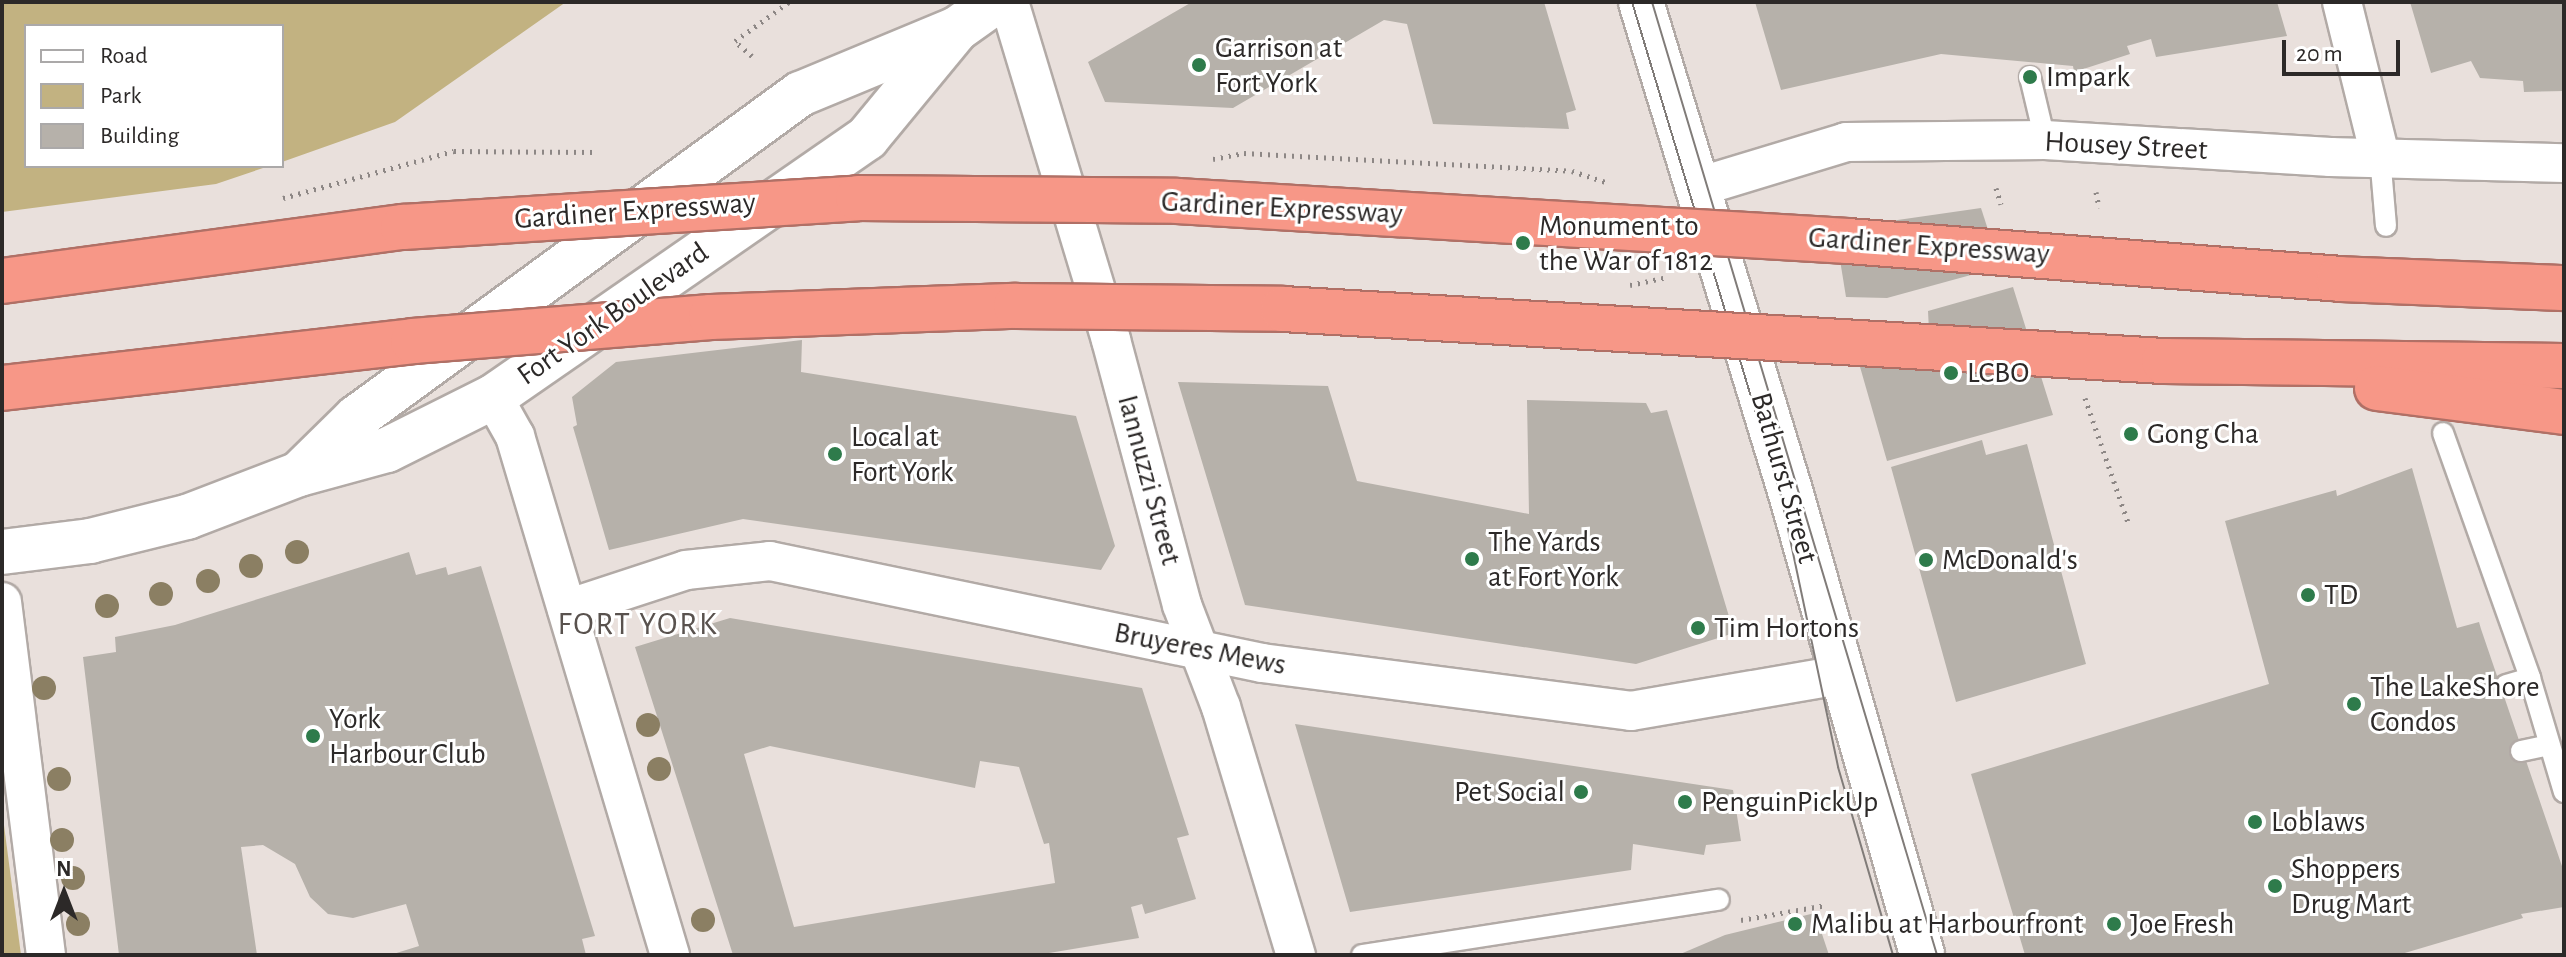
<!DOCTYPE html>
<html>
<head>
<meta charset="utf-8">
<style>
	body { margin:0 }
	#map { position:relative; width:2566px; height:957px; overflow:hidden; background:#e9e0dc; font-family:"Alegreya Sans",sans-serif }
	div>[style] { position:absolute }
	.green>* { inset:0; background:#c2b281 }
	.building>* { inset:0; background:#b6b1aa }
	.path>* { height:5px; margin-top:-2.5px; transform-origin:0; background:repeating-linear-gradient(90deg,#8d8785 0 2px,transparent 0 8px) }
	.roads { filter:drop-shadow(2px 0 #b2aaa6) drop-shadow(-2px 0 #b2aaa6) drop-shadow(0 2px #b2aaa6) drop-shadow(0 -2px #b2aaa6) }
	.lane>* { height:20px; margin:-10px; padding:0 10px; transform-origin:10px; border-radius:10px; background:#fff }
	.street>* { height:38px; margin:-19px; padding:0 19px; transform-origin:19px; border-radius:19px; background:#fff }
	.secondary>* { height:44px; margin:-22px; padding:0 22px; transform-origin:22px; border-radius:22px; background:#fff }
	.tram>* { height:2px; margin:-1px; padding:0 1px; transform-origin:1px; border-radius:1px; background:#817c79 }
	.bridges { filter:drop-shadow(2px 0 #b07066) drop-shadow(-2px 0 #b07066) drop-shadow(0 2px #b07066) drop-shadow(0 -2px #b07066) }
	.highway-bridge>* { height:44px; margin:-22px; padding:0 22px; transform-origin:22px; border-radius:22px; background:#f79787 }
	.trees>* { width:24px; height:24px; margin:-12px; border-radius:50%; background:#8b7f63 }
	.dots>* { width:22px; height:22px; translate:-50% -50%; box-sizing:border-box; border:4px solid #fff; border-radius:50% }
	span { translate:-50% -50%; white-space:nowrap; text-align:center; line-height:1.15; -webkit-text-stroke:6px #fff; paint-order:stroke }
	.poi-label { font-size:30px; color:#2c2928 }
	.left { translate:0 -50%; text-align:left }
	.right { translate:-100% -50%; text-align:right }
	.street-label { font-size:30px; color:#2c2928 }
	.neighbourhood-label { font-size:32px; color:#59524e; letter-spacing:2px }
	.frame { position:absolute; inset:0; border:4px solid #2c2928; pointer-events:none }
	.legend { position:absolute; left:24px; top:24px; width:260px; height:144px; box-sizing:border-box; background:#fff; border:2px solid #aba9a9; margin:0; padding:10px 14px; list-style:none; font-size:24px; color:#2c2928 }
	.legend li { display:flex; align-items:center; gap:16px; height:40px }
	.legend b { width:40px; border:2px solid #aba9a9 }
	.north { position:absolute; left:24px; top:853px; width:80px; height:80px; -webkit-text-stroke:6px #fff; paint-order:stroke; rotate:0deg; font-size:22px; font-weight:700; line-height:32px; text-align:center; color:#2c2928 }
	.north::after { content:''; display:block; margin:auto; width:28px; height:36px; background:#2c2928; clip-path:polygon(50% 0,100% 100%,50% 72%,0 100%) }
	.scale { position:absolute; left:2282px; top:40px; width:118px; height:36px; box-sizing:border-box; border:4px solid #2c2928; border-top:0; padding-left:10px; font-size:24px; line-height:28px; white-space:nowrap; color:#2c2928; -webkit-text-stroke:6px #fff; paint-order:stroke }
</style>
</head>
<body>
<div id="map">
	<div class="green">
		<i style="clip-path:polygon(2px 2px,566px 2px,395px 122px,282px 162px,282px 26px,26px 26px,26px 166px,269px 166px,216px 184px,2px 212px)"></i>
		<i style="clip-path:polygon(2px 810px,21px 955px,2px 955px)"></i>
	</div>
	<div class="building">
		<i style="clip-path:polygon(1192px 2px,1544px 2px,1576px 110px,1566px 113px,1569px 129px,1433px 124px,1407px 24px,1384px 20px,1233px 108px,1105px 102px,1088px 62px)"></i>
		<i style="clip-path:polygon(1755px 2px,2277px 2px,2287px 36px,2156px 57px,2151px 39px,2127px 46px,2130px 54px,2074px 72px,2073px 66px,1941px 54px,1781px 90px)"></i>
		<i style="clip-path:polygon(2410px 2px,2562px 2px,2564px 91px,2524px 92px,2523px 81px,2480px 78px,2471px 61px,2431px 73px)"></i>
		<i style="clip-path:polygon(1981px 208px,2000px 267px,1887px 298px,1846px 297px,1835px 229px)"></i>
		<i style="clip-path:polygon(2013px 287px,2053px 415px,1887px 461px,1850px 332px,1929px 331px,1928px 311px)"></i>
		<i style="clip-path:polygon(802px 340px,801px 372px,1076px 416px,1115px 546px,1101px 570px,743px 519px,609px 550px,573px 427px,577px 425px,572px 397px,616px 362px)"></i>
		<i style="clip-path:polygon(1178px 382px,1328px 386px,1357px 481px,1529px 514px,1527px 400px,1646px 403px,1651px 413px,1667px 410px,1734px 633px,1636px 664px,1245px 605px)"></i>
		<i style="clip-path:polygon(1982px 440px,1986px 455px,2027px 444px,2086px 664px,1956px 702px,1891px 467px)"></i>
		<i style="clip-path:polygon(2412px 468px,2457px 628px,2479px 622px,2481px 629px,2564px 872px,2564px 907px,2521px 914px,2523px 918px,2398px 955px,2025px 955px,1971px 774px,2269px 684px,2225px 521px,2336px 490px,2337px 496px)"></i>
		<i style="clip-path:polygon(409px 552px,416px 575px,446px 567px,448px 575px,481px 566px,595px 936px,582px 939px,586px 955px,390px 955px,419px 946px,406px 904px,353px 918px,328px 914px,310px 897px,295px 864px,263px 845px,241px 847px,257px 955px,119px 955px,83px 657px,116px 652px,115px 637px,175px 625px)"></i>
		<i style="clip-path:polygon(evenodd,730px 618px,1142px 688px,1189px 835px,1177px 838px,1196px 899px,1145px 914px,1142px 904px,1131px 907px,1139px 938px,1037px 955px,733px 955px,635px 647px,730px 618px,770px 746px,975px 788px,980px 761px,1019px 767px,1044px 844px,1049px 843px,1055px 883px,794px 927px,744px 754px,770px 746px)"></i>
		<i style="clip-path:polygon(1295px 724px,1733px 790px,1741px 841px,1706px 845px,1704px 855px,1633px 844px,1631px 870px,1350px 912px)"></i>
		<i style="clip-path:polygon(1815px 913px,1829px 955px,1678px 955px,1725px 935px)"></i>
	</div>
	<div class="path">
		<i style="left:752px;top:56px;width:23px;rotate:-139deg"></i>
		<i style="left:735px;top:41px;width:67px;rotate:-35.8deg"></i>
		<i style="left:1213px;top:159px;width:32px;rotate:-11deg"></i>
		<i style="left:1244px;top:153px;width:328px;rotate:3.1deg"></i>
		<i style="left:1572px;top:171px;width:35px;rotate:18deg"></i>
		<i style="left:1996px;top:188px;width:17px;rotate:73deg"></i>
		<i style="left:2096px;top:192px;width:16px;rotate:79deg"></i>
		<i style="left:283px;top:198px;width:177px;rotate:-15.4deg"></i>
		<i style="left:454px;top:151px;width:144px;rotate:0.4deg"></i>
		<i style="left:1630px;top:285px;width:39px;rotate:-12deg"></i>
		<i style="left:2085px;top:398px;width:134px;rotate:70.9deg"></i>
		<i style="left:1741px;top:920px;width:87px;rotate:-9.9deg"></i>
	</div>
	<div class="roads">
		<div class="lane">
			<i style="left:2030px;top:77px;width:65px;rotate:76.6deg"></i>
			<i style="left:2380px;top:156px;width:70px;rotate:85.1deg"></i>
			<i style="left:2443px;top:433px;width:260px;rotate:70.4deg"></i>
			<i style="left:2530px;top:678px;width:119px;rotate:73.4deg"></i>
			<i style="left:2506px;top:685px;width:25px;rotate:-16deg"></i>
			<i style="left:2521px;top:751px;width:29px;rotate:-12deg"></i>
			<i style="left:1362px;top:955px;width:361px;rotate:-8.8deg"></i>
		</div>
		<div class="street">
			<i style="left:1009px;top:2px;width:353px;rotate:73.2deg"></i>
			<i style="left:1111px;top:340px;width:274px;rotate:75deg"></i>
			<i style="left:1182px;top:605px;width:109px;rotate:69.1deg"></i>
			<i style="left:1221px;top:707px;width:259px;rotate:73.2deg"></i>
			<i style="left:2342px;top:2px;width:159px;rotate:76.1deg"></i>
			<i style="left:1695px;top:188px;width:158px;rotate:-16.9deg"></i>
			<i style="left:1846px;top:142px;width:199px;rotate:-0.6deg"></i>
			<i style="left:2045px;top:140px;width:286px;rotate:3.4deg"></i>
			<i style="left:2330px;top:157px;width:234px;rotate:1.5deg"></i>
			<i style="left:493px;top:397px;width:45px;rotate:60.6deg"></i>
			<i style="left:515px;top:436px;width:542px;rotate:73.37deg"></i>
			<i style="left:2px;top:602px;width:356px;rotate:82.9deg"></i>
			<i style="left:567px;top:609px;width:125px;rotate:-18.1deg"></i>
			<i style="left:686px;top:570px;width:84px;rotate:-6.1deg"></i>
			<i style="left:770px;top:561px;width:502px;rotate:11.71deg"></i>
			<i style="left:1262px;top:663px;width:372px;rotate:7.4deg"></i>
			<i style="left:1631px;top:711px;width:212px;rotate:-9.8deg"></i>
		</div>
		<div class="secondary">
			<i style="left:1641px;top:2px;width:514px;rotate:73.04deg"></i>
			<i style="left:1791px;top:494px;width:479px;rotate:74.1deg"></i>
			<i style="left:301px;top:472px;width:77px;rotate:-44.5deg"></i>
			<i style="left:356px;top:418px;width:550px;rotate:-36.12deg"></i>
			<i style="left:800px;top:94px;width:170px;rotate:-22.5deg"></i>
			<i style="left:957px;top:29px;width:47px;rotate:-35.4deg"></i>
			<i style="left:2px;top:552px;width:89px;rotate:-7.1deg"></i>
			<i style="left:90px;top:541px;width:100px;rotate:-13.9deg"></i>
			<i style="left:187px;top:517px;width:120px;rotate:-21deg"></i>
			<i style="left:299px;top:474px;width:91px;rotate:-15.3deg"></i>
			<i style="left:387px;top:450px;width:119px;rotate:-26.6deg"></i>
			<i style="left:493px;top:397px;width:455px;rotate:-34.7deg"></i>
			<i style="left:867px;top:138px;width:141px;rotate:-50.5deg"></i>
		</div>
	</div>
	<div class="tram">
		<i style="left:1632px;top:2px;width:516px;rotate:73.22deg"></i>
		<i style="left:1781px;top:496px;width:277px;rotate:78.1deg"></i>
		<i style="left:1838px;top:767px;width:196px;rotate:73.7deg"></i>
		<i style="left:1652px;top:2px;width:995px;rotate:73.35deg"></i>
	</div>
	<div class="bridges">
		<div class="highway-bridge">
			<i style="left:2px;top:281px;width:405px;rotate:-7.7deg"></i>
			<i style="left:403px;top:227px;width:456px;rotate:-3.6deg"></i>
			<i style="left:858px;top:198px;width:319px;rotate:0.5deg"></i>
			<i style="left:1177px;top:201px;width:672px;rotate:3.41deg"></i>
			<i style="left:1848px;top:241px;width:492px;rotate:4.4deg"></i>
			<i style="left:2339px;top:279px;width:225px;rotate:2.3deg"></i>
			<i style="left:2px;top:388px;width:414px;rotate:-6.5deg"></i>
			<i style="left:413px;top:341px;width:299px;rotate:-4.6deg"></i>
			<i style="left:711px;top:317px;width:305px;rotate:-2.1deg"></i>
			<i style="left:1016px;top:306px;width:267px;rotate:0.6deg"></i>
			<i style="left:1283px;top:309px;width:883px;rotate:3.38deg"></i>
			<i style="left:2164px;top:361px;width:400px;rotate:0.7deg"></i>
			<i style="left:2377px;top:388px;width:189px;rotate:7.3deg"></i>
		</div>
	</div>
	<div class="trees">
		<i style="left:297px;top:552px"></i>
		<i style="left:251px;top:566px"></i>
		<i style="left:208px;top:581px"></i>
		<i style="left:161px;top:594px"></i>
		<i style="left:107px;top:606px"></i>
		<i style="left:44px;top:688px"></i>
		<i style="left:648px;top:725px"></i>
		<i style="left:659px;top:769px"></i>
		<i style="left:59px;top:779px"></i>
		<i style="left:62px;top:840px"></i>
		<i style="left:73px;top:878px"></i>
		<i style="left:703px;top:920px"></i>
		<i style="left:78px;top:924px"></i>
	</div>
	<div class="dots">
		<i style="left:1199px;top:65px;background:#2e7b4b"></i>
		<i style="left:2030px;top:77px;background:#2e7b4b"></i>
		<i style="left:1523px;top:243px;background:#2e7b4b"></i>
		<i style="left:1951px;top:373px;background:#2e7b4b"></i>
		<i style="left:2131px;top:434px;background:#2e7b4b"></i>
		<i style="left:835px;top:454px;background:#2e7b4b"></i>
		<i style="left:1472px;top:559px;background:#2e7b4b"></i>
		<i style="left:1926px;top:560px;background:#2e7b4b"></i>
		<i style="left:2308px;top:595px;background:#2e7b4b"></i>
		<i style="left:1698px;top:628px;background:#2e7b4b"></i>
		<i style="left:2354px;top:704px;background:#2e7b4b"></i>
		<i style="left:313px;top:736px;background:#2e7b4b"></i>
		<i style="left:1581px;top:792px;background:#2e7b4b"></i>
		<i style="left:1685px;top:802px;background:#2e7b4b"></i>
		<i style="left:2255px;top:822px;background:#2e7b4b"></i>
		<i style="left:2275px;top:886px;background:#2e7b4b"></i>
		<i style="left:1795px;top:924px;background:#2e7b4b"></i>
		<i style="left:2114px;top:924px;background:#2e7b4b"></i>
	</div>
	<div class="poi-label">
		<span class="left" style="left:1215px;top:65px">Garrison at<br>Fort York</span>
		<span class="left" style="left:2046px;top:77px">Impark</span>
		<span class="left" style="left:1539px;top:243px">Monument to<br>the War of 1812</span>
		<span class="left" style="left:1967px;top:373px">LCBO</span>
		<span class="left" style="left:2147px;top:434px">Gong Cha</span>
		<span class="left" style="left:851px;top:454px">Local at<br>Fort York</span>
		<span class="left" style="left:1488px;top:559px">The Yards<br>at Fort York</span>
		<span class="left" style="left:1942px;top:560px">McDonald's</span>
		<span class="left" style="left:2324px;top:595px">TD</span>
		<span class="left" style="left:1714px;top:628px">Tim Hortons</span>
		<span class="left" style="left:2370px;top:704px">The LakeShore<br>Condos</span>
		<span class="left" style="left:329px;top:736px">York<br>Harbour Club</span>
		<span class="right" style="left:1565px;top:792px">Pet Social</span>
		<span class="left" style="left:1701px;top:802px">PenguinPickUp</span>
		<span class="left" style="left:2271px;top:822px">Loblaws</span>
		<span class="left" style="left:2291px;top:886px">Shoppers<br>Drug Mart</span>
		<span class="left" style="left:1811px;top:924px">Malibu at Harbourfront</span>
		<span class="left" style="left:2130px;top:924px">Joe Fresh</span>
	</div>
	<div class="street-label">
		<span style="left:2126px;top:146px;rotate:3deg">Housey Street</span>
		<span style="left:1282px;top:208px;rotate:3deg">Gardiner Expressway</span>
		<span style="left:635px;top:211px;rotate:-4deg">Gardiner Expressway</span>
		<span style="left:1929px;top:246px;rotate:4deg">Gardiner Expressway</span>
		<span style="left:613px;top:314px;rotate:-35deg">Fort York Boulevard</span>
		<span style="left:1784px;top:478px;rotate:74deg">Bathurst Street</span>
		<span style="left:1149px;top:480px;rotate:75deg">Iannuzzi Street</span>
		<span style="left:1200px;top:649px;rotate:11deg">Bruyeres Mews</span>
	</div>
	<div class="neighbourhood-label">
		<span style="left:638px;top:624px">FORT YORK</span>
	</div>
	<div class="frame"></div>
	<ul class="legend">
	<li><b style="height:10px;background:#fff"></b>Road</li>
	<li><b style="height:22px;background:#c2b281"></b>Park</li>
	<li><b style="height:22px;background:#b6b1aa"></b>Building</li>
	</ul>
	<div class="north">N</div>
	<div class="scale">20 m</div>
</div>
</body>
</html>
